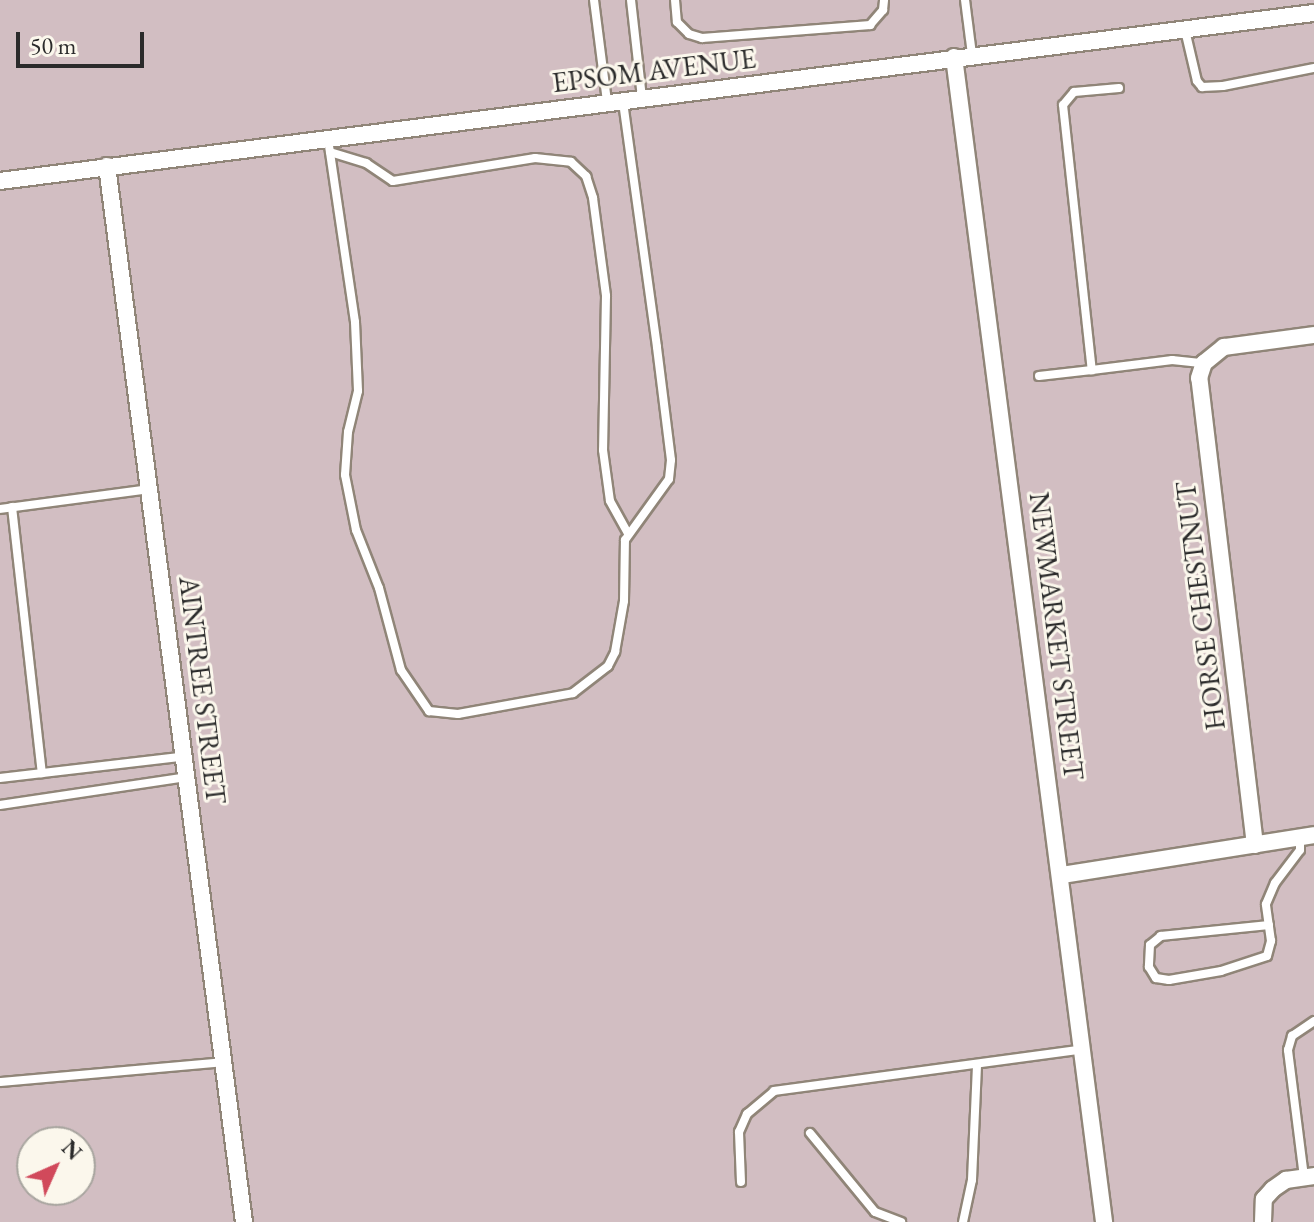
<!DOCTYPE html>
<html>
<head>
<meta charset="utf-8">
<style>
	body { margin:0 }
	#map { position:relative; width:1314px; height:1222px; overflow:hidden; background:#f5dfc5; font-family:"EB Garamond",serif }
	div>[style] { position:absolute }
	.industrial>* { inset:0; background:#d2bec2 }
	.roads { filter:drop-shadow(2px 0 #908578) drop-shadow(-2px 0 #908578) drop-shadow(0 2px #908578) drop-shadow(0 -2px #908578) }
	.lane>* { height:8px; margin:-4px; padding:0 4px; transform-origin:4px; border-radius:4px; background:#fff }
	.street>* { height:16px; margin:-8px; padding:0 8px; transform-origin:8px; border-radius:8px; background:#fff }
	span { translate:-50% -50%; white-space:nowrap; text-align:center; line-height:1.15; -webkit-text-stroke:6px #fbf7ec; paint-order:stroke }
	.street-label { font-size:28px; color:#2b2b2b }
	.north { position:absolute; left:16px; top:1126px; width:80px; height:80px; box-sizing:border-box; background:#fbf7ec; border:2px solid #a8a59f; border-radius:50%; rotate:45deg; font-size:22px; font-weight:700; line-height:32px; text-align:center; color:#2b2b2b }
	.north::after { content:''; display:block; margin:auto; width:28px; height:36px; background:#d1495b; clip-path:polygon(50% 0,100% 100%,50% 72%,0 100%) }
	.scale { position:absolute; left:16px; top:32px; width:128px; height:36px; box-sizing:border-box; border:4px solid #2b2b2b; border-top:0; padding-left:10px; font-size:24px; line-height:28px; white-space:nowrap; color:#2b2b2b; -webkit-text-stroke:6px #fbf7ec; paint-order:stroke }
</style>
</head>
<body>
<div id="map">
	<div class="industrial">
		<i style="clip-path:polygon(evenodd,0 0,1314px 0,1314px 1222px,0 1222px,0 0,32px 1142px,80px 1142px,80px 1190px,32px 1190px,32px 1142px)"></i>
	</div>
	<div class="roads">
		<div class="lane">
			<i style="left:594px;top:0;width:103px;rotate:82.7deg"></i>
			<i style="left:631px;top:0;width:99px;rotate:83.6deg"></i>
			<i style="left:675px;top:0;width:22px;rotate:85deg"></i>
			<i style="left:677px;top:22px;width:17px;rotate:45deg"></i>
			<i style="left:689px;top:34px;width:14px;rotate:17deg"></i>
			<i style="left:702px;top:38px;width:169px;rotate:-4.4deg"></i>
			<i style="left:870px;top:25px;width:20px;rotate:-49deg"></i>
			<i style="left:883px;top:10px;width:10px;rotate:-84deg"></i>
			<i style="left:965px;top:0;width:55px;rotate:82.7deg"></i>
			<i style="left:1185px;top:30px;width:52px;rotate:76.8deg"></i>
			<i style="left:1197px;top:81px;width:8px;rotate:50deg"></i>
			<i style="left:1202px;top:87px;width:21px;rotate:-3deg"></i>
			<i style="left:1223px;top:86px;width:93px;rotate:-11.2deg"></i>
			<i style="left:1119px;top:88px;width:45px;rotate:174.9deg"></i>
			<i style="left:1074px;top:92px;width:17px;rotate:130deg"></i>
			<i style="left:1063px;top:105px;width:267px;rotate:83.8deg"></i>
			<i style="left:1092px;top:370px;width:81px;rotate:-7.1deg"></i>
			<i style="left:1172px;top:360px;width:31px;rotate:6deg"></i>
			<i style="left:328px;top:139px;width:185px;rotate:81.6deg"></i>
			<i style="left:355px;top:322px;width:69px;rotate:87.5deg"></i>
			<i style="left:358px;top:391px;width:42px;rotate:103.7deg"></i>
			<i style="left:348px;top:432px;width:43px;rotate:94deg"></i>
			<i style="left:345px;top:475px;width:56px;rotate:78.7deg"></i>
			<i style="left:356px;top:530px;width:62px;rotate:68.4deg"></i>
			<i style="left:379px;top:588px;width:85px;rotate:75deg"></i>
			<i style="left:401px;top:670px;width:50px;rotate:55.7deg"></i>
			<i style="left:429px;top:711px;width:29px;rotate:6deg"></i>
			<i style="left:458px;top:714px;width:117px;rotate:-10.3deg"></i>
			<i style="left:573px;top:693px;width:44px;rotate:-37.6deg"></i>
			<i style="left:608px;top:666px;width:16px;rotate:-63deg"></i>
			<i style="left:615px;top:652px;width:52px;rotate:-80deg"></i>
			<i style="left:624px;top:601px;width:61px;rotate:-89.1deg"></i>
			<i style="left:625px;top:540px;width:75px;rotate:-54.2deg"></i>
			<i style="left:669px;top:479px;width:19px;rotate:-84deg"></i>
			<i style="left:671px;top:460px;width:114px;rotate:-97.1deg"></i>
			<i style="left:657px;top:347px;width:248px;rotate:-97.9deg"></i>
			<i style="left:330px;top:152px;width:38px;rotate:17deg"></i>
			<i style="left:366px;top:163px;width:32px;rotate:34deg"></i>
			<i style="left:393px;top:181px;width:144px;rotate:-9.2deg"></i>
			<i style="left:535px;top:158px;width:36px;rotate:6deg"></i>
			<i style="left:571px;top:162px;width:21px;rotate:43deg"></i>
			<i style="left:586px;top:176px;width:23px;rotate:72deg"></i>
			<i style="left:593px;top:198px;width:99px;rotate:82.4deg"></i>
			<i style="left:606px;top:296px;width:154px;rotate:91.1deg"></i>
			<i style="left:603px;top:450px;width:51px;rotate:82.2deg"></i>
			<i style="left:610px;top:501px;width:37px;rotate:61deg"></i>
			<i style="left:1039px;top:376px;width:53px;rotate:-6.5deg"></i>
			<i style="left:12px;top:507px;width:268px;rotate:83.6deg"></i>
			<i style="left:0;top:509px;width:151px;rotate:-7.6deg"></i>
			<i style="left:0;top:778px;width:187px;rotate:-6.7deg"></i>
			<i style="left:0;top:805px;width:190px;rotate:-8.5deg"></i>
			<i style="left:1269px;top:925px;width:109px;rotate:174.2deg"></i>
			<i style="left:1161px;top:936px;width:14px;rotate:141deg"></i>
			<i style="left:1150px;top:945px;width:22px;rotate:93deg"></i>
			<i style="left:1149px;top:967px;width:13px;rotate:58deg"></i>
			<i style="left:1156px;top:978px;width:13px;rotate:9deg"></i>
			<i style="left:1169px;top:980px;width:53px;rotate:-9.8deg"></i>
			<i style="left:1221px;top:971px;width:48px;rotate:-18.1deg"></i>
			<i style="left:1267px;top:956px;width:16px;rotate:-75deg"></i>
			<i style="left:1271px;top:941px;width:37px;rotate:-98deg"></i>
			<i style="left:1266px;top:904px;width:23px;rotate:-67deg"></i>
			<i style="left:1275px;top:883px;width:41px;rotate:-52.9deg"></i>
			<i style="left:1300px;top:850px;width:12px;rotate:-90deg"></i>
			<i style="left:0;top:1082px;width:225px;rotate:-5.1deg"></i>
			<i style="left:810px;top:1133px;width:102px;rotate:50.6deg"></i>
			<i style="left:875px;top:1212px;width:28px;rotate:21deg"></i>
			<i style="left:1304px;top:1177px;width:128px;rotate:-97.2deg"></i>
			<i style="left:1288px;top:1050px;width:15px;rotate:-74deg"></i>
			<i style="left:1292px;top:1036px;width:27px;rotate:-34deg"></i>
			<i style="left:741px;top:1182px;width:50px;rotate:-92.3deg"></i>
			<i style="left:739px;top:1132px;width:20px;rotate:-66deg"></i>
			<i style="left:747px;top:1114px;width:35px;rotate:-40deg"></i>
			<i style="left:774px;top:1091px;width:308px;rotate:-7.7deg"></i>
			<i style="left:963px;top:1222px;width:43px;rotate:-77.9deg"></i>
			<i style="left:972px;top:1180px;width:116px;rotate:-87.5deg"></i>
		</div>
		<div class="street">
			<i style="left:954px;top:57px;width:1175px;rotate:82.66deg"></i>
			<i style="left:107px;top:166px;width:1065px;rotate:82.61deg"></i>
			<i style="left:0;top:181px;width:1325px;rotate:-7.29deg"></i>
			<i style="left:1255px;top:845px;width:470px;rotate:-96.8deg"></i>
			<i style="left:1199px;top:378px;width:16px;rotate:-72deg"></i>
			<i style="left:1204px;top:363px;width:26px;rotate:-39deg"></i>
			<i style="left:1224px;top:347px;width:91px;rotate:-7.6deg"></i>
			<i style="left:1062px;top:875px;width:255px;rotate:-9deg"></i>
			<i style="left:1263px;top:1222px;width:23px;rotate:-88deg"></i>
			<i style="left:1264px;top:1199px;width:13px;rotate:-48deg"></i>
			<i style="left:1273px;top:1189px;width:16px;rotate:-35deg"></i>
			<i style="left:1286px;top:1180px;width:28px;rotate:-8deg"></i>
		</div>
	</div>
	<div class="street-label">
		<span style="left:654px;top:70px;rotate:-7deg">EPSOM AVENUE</span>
		<span style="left:1200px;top:606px;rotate:-97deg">HORSE CHESTNUT</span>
		<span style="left:1057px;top:636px;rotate:83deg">NEWMARKET STREET</span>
		<span style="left:203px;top:690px;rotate:83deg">AINTREE STREET</span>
	</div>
	<div class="north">N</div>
	<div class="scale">50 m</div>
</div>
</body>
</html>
